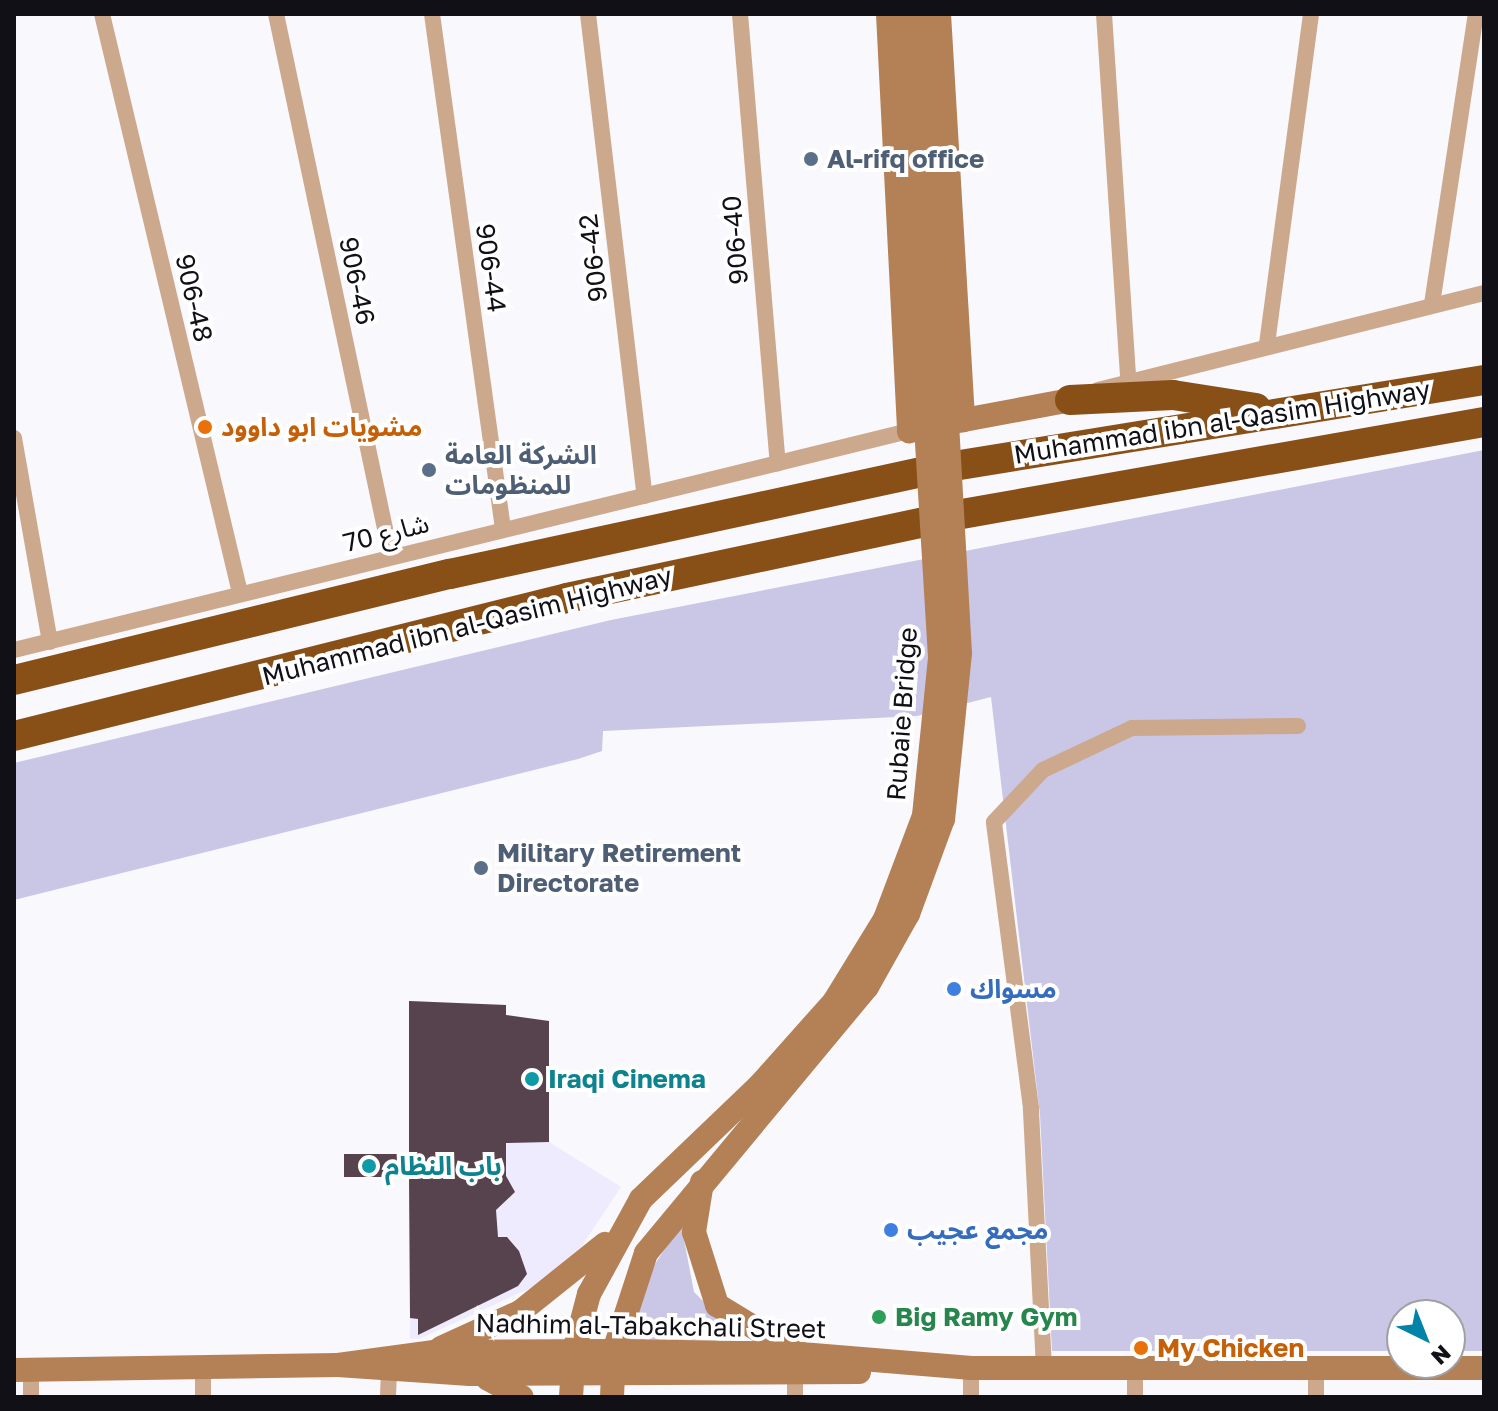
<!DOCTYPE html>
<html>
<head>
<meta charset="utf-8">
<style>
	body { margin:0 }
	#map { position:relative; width:1498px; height:1411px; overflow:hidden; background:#f8f8fd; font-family:"Golos Text","Noto Sans Arabic",sans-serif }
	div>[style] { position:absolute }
	.built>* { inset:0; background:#edebfd }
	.green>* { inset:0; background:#cac6e6 }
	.building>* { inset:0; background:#57434d }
	.street>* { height:16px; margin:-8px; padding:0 8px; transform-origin:8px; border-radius:8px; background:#cca88c }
	.secondary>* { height:24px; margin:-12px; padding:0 12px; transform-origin:12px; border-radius:12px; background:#b48055 }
	.highway>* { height:30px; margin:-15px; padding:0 15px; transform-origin:15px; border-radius:15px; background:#884f16 }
	.secondary-bridge>* { height:24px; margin:-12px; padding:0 12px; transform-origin:12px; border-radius:12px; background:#b48055 }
	.dots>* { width:22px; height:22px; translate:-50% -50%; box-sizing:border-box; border:4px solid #fff; border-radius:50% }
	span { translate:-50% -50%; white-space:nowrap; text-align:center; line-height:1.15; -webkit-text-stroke:8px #fff; paint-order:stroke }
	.service-label { font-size:26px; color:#4e5e75; font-weight:700 }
	.left { translate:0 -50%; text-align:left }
	.street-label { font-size:26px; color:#111017 }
	.food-label { font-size:26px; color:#c56008; font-weight:700 }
	.shop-label { font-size:26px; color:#366cbe; font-weight:700 }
	.culture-label { font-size:26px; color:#0d838f; font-weight:700 }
	.leisure-label { font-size:26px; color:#27864d; font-weight:700 }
	.frame { position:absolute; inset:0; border:16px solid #111017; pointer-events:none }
	.north { position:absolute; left:1386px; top:1299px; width:80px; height:80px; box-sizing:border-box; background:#fff; border:2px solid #a09fa2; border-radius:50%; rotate:137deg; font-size:22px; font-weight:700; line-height:32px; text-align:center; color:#111017 }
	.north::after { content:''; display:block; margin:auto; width:28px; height:36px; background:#0283a7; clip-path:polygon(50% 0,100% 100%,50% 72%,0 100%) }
</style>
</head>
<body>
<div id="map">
	<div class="built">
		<i style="clip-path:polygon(409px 1001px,506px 1005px,506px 1015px,549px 1021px,549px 1142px,621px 1187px,581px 1247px,535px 1286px,419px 1339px,410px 1339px)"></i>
	</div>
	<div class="green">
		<i style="clip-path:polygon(1484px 450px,1484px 1351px,1450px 1351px,1450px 1315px,1402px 1315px,1402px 1351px,1052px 1351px,1040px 1115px,991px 697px,917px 716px,603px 731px,602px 751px,578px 759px,14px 900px,14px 763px,611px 620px)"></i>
		<i style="clip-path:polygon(681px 1224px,694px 1292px,741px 1339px,629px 1342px,653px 1267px)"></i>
	</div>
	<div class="building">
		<i style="clip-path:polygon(409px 1001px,506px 1005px,506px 1015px,549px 1021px,549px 1142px,506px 1143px,506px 1176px,515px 1192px,496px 1210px,498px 1237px,507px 1237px,519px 1251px,527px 1274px,518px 1286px,418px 1335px,418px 1319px,410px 1318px,409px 1177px,344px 1177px,344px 1154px,409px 1154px)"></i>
	</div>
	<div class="street">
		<i style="left:102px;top:14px;width:595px;rotate:76.59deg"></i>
		<i style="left:276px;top:14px;width:555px;rotate:78.04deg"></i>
		<i style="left:432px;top:14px;width:520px;rotate:82.15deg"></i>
		<i style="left:588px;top:14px;width:485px;rotate:83.3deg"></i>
		<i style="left:740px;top:14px;width:451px;rotate:85.2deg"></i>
		<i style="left:1104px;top:14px;width:366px;rotate:86.2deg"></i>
		<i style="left:1432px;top:304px;width:293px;rotate:-81.4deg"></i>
		<i style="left:1267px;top:344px;width:333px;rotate:-82.4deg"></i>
		<i style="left:1098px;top:390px;width:398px;rotate:-14.1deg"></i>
		<i style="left:14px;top:438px;width:207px;rotate:80deg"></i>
		<i style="left:14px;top:650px;width:921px;rotate:-13.75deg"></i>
		<i style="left:203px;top:1368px;width:29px;rotate:90deg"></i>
		<i style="left:1044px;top:1368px;width:260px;rotate:-92.9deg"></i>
		<i style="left:1031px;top:1108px;width:288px;rotate:-97.4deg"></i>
		<i style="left:994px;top:822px;width:71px;rotate:-46.7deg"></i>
		<i style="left:1043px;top:770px;width:98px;rotate:-25.3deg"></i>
		<i style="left:1132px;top:728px;width:166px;rotate:-0.7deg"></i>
		<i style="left:1135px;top:1368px;width:29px;rotate:90deg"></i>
		<i style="left:1316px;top:1368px;width:29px;rotate:90deg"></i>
		<i style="left:31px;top:1369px;width:28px;rotate:90deg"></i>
		<i style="left:795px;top:1374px;width:23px;rotate:90deg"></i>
		<i style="left:388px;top:1397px;width:35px;rotate:-88deg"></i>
		<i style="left:971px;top:1397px;width:29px;rotate:-90deg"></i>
	</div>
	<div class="secondary">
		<i style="left:888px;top:14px;width:418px;rotate:87.1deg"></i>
		<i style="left:909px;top:431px;width:10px;rotate:-11deg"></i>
		<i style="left:939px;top:14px;width:407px;rotate:86.6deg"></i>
		<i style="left:953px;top:422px;width:119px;rotate:-10.6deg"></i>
		<i style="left:702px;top:1182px;width:51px;rotate:99.1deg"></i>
		<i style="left:694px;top:1232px;width:77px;rotate:72.5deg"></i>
		<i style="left:717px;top:1305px;width:87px;rotate:31.3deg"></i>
		<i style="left:441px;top:1348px;width:87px;rotate:-24.5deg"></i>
		<i style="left:520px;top:1312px;width:109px;rotate:-38.7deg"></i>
		<i style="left:338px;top:1365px;width:97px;rotate:-7.7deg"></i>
		<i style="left:434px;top:1352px;width:180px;rotate:-0.3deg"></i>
		<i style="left:614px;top:1351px;width:187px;rotate:0.9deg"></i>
		<i style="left:801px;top:1354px;width:171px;rotate:4.7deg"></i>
		<i style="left:971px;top:1368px;width:513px"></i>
		<i style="left:14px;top:1370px;width:324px;rotate:-0.9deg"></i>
		<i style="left:338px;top:1365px;width:132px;rotate:3.9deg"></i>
		<i style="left:470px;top:1374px;width:389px;rotate:-0.3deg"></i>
		<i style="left:488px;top:1379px;width:38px;rotate:28deg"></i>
		<i style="left:571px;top:1397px;width:46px;rotate:-86.3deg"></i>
		<i style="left:574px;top:1351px;width:59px;rotate:-75.3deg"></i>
		<i style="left:589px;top:1294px;width:108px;rotate:-61.3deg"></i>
		<i style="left:641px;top:1199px;width:165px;rotate:-43.8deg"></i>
		<i style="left:760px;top:1085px;width:111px;rotate:-48.3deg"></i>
		<i style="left:834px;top:1002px;width:97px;rotate:-58.4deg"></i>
		<i style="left:885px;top:919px;width:110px;rotate:-69.3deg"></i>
		<i style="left:612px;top:1397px;width:46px;rotate:-87.5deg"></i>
		<i style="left:614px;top:1351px;width:103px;rotate:-71.9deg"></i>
		<i style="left:646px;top:1253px;width:346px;rotate:-50.3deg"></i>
		<i style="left:867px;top:987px;width:84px;rotate:-60.7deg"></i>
		<i style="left:908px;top:914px;width:101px;rotate:-69.8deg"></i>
	</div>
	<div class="highway">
		<i style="left:1070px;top:400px;width:103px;rotate:-2.8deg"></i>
		<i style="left:1173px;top:395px;width:84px;rotate:8.9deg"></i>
		<i style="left:960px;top:465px;width:531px;rotate:-9.21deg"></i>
		<i style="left:962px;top:514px;width:530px;rotate:-10deg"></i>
		<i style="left:14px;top:680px;width:449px;rotate:-13.7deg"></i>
		<i style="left:450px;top:574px;width:479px;rotate:-12.2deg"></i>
		<i style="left:14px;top:736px;width:570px;rotate:-14.01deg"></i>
		<i style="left:567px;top:598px;width:362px;rotate:-12deg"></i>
	</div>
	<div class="secondary-bridge">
		<i style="left:901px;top:14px;width:645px;rotate:86.53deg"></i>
		<i style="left:940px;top:658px;width:159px;rotate:95.8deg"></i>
		<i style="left:924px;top:14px;width:640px;rotate:86.78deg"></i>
		<i style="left:960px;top:653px;width:167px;rotate:95.8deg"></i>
	</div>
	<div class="dots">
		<i style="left:811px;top:159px;background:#5c6f8a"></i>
		<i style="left:205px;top:427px;background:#e8710a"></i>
		<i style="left:429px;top:470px;background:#5c6f8a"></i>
		<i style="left:481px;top:868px;background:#5c6f8a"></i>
		<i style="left:954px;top:989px;background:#3f7fe0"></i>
		<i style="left:532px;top:1079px;background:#0f9aa8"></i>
		<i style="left:369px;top:1166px;background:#0f9aa8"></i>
		<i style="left:891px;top:1230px;background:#3f7fe0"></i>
		<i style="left:879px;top:1317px;background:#2e9e5b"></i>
		<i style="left:1141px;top:1348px;background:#e8710a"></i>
	</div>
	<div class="service-label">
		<span class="left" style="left:827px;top:159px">Al-rifq office</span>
		<span class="left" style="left:445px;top:470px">الشركة العامة<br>للمنظومات</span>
		<span class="left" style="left:497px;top:868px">Military Retirement<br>Directorate</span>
	</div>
	<div class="street-label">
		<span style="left:735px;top:240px;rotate:-95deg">906-40</span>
		<span style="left:593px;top:258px;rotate:-97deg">906-42</span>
		<span style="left:491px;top:268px;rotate:82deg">906-44</span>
		<span style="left:357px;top:281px;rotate:78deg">906-46</span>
		<span style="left:194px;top:298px;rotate:77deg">906-48</span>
		<span style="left:1222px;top:422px;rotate:-9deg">Muhammad ibn al-Qasim Highway</span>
		<span style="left:386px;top:533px;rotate:-14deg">شارع 70</span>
		<span style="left:467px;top:626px;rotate:-14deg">Muhammad ibn al-Qasim Highway</span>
		<span style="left:902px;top:714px;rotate:-86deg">Rubaie Bridge</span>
		<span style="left:651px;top:1326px;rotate:1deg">Nadhim al-Tabakchali Street</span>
	</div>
	<div class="food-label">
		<span class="left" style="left:221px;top:427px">مشويات ابو داوود</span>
		<span class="left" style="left:1157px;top:1348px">My Chicken</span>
	</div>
	<div class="shop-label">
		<span class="left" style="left:970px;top:989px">مسواك</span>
		<span class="left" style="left:907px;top:1230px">مجمع عجيب</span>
	</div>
	<div class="culture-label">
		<span class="left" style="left:548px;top:1079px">Iraqi Cinema</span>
		<span class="left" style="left:385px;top:1166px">باب النظام</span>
	</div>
	<div class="leisure-label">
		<span class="left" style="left:895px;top:1317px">Big Ramy Gym</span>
	</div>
	<div class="frame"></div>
	<div class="north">N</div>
</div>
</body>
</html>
